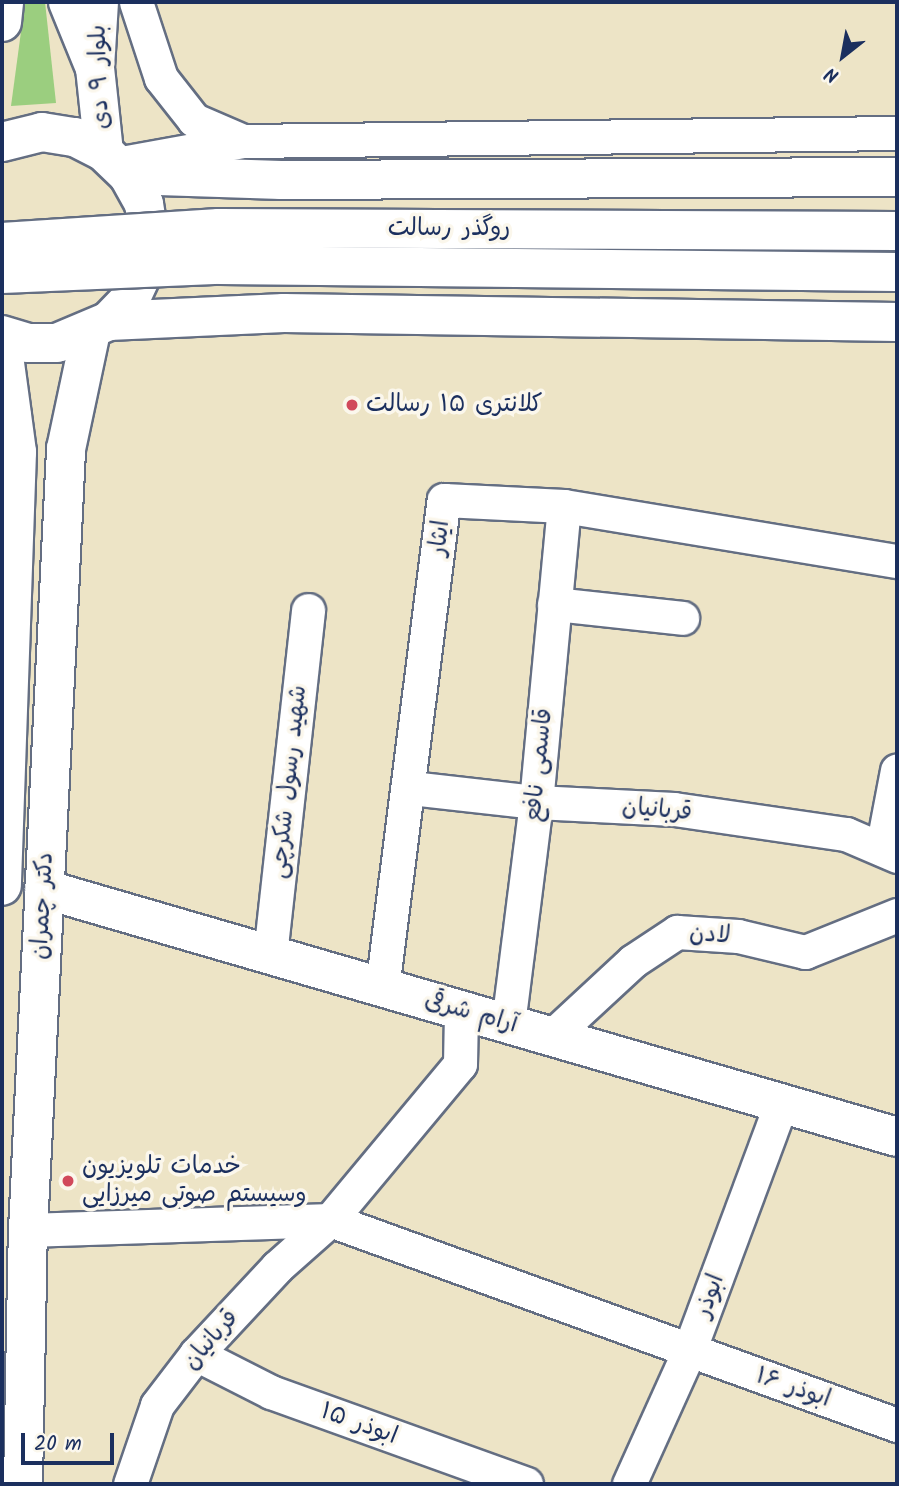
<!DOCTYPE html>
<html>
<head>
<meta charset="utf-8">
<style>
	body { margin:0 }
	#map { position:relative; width:899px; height:1486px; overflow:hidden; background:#ede4c6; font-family:Kalam,"Playpen Sans Arabic",sans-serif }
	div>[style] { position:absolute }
	.green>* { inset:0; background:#9bce7f }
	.roads { filter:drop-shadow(2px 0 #646e82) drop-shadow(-2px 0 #646e82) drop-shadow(0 2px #646e82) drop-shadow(0 -2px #646e82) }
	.minor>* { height:33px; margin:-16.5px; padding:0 16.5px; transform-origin:16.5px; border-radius:16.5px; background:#fff }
	.tertiary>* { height:38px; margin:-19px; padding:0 19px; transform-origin:19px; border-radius:19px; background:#fff }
	.secondary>* { height:38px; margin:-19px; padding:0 19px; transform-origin:19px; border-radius:19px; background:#fff }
	.trunk>* { height:38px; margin:-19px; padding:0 19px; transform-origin:19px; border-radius:19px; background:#fff }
	.bridges { filter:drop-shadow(2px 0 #646e82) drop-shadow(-2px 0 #646e82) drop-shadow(0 2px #646e82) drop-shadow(0 -2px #646e82) }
	.trunk-bridge>* { height:38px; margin:-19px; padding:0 19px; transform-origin:19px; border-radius:19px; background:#fff }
	.dots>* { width:19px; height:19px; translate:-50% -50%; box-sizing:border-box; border:4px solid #fbf7ec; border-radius:50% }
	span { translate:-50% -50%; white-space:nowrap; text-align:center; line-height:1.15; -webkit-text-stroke:7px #fbf7ec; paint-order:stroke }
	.street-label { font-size:24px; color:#1b2f5e }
	.poi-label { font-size:24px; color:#1b2f5e }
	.left { translate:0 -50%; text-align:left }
	.frame { position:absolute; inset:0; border:4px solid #1b2f5e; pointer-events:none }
	.north { position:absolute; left:808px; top:21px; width:70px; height:70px; -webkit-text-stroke:5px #fbf7ec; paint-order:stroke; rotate:211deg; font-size:19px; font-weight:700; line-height:28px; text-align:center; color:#1b2f5e }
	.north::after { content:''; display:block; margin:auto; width:24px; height:32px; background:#1b2f5e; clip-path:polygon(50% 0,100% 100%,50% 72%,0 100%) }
	.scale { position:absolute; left:21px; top:1433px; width:93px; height:32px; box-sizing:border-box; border:4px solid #1b2f5e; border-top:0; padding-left:9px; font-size:21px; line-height:24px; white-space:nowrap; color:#1b2f5e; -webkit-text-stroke:5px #fbf7ec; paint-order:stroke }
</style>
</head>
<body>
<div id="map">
	<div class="green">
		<i style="clip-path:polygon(25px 2px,45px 2px,56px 103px,11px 106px)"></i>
	</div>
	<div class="roads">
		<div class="minor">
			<i style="left:136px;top:2px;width:80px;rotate:71.8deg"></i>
			<i style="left:161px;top:78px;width:53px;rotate:51.8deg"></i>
			<i style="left:194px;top:120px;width:53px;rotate:23.2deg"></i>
			<i style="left:243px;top:141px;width:654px;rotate:-0.7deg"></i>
			<i style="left:116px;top:164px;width:129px;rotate:-10.3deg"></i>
			<i style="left:554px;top:604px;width:129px;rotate:6.2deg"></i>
			<i style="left:411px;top:788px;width:126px;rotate:6.4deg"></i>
			<i style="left:536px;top:802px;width:138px;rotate:2.9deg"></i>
			<i style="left:674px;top:809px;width:174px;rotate:8.3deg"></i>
			<i style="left:846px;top:834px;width:56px;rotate:23.3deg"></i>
			<i style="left:882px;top:849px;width:80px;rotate:-79.2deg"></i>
			<i style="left:270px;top:955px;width:347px;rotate:-83.7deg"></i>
			<i style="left:382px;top:988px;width:492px;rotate:-82.8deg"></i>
			<i style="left:444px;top:500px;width:120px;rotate:2.9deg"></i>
			<i style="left:564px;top:506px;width:338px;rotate:9.4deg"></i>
			<i style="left:508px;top:1024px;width:224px;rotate:-82.8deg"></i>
			<i style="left:536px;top:802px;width:297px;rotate:-84.6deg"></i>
			<i style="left:551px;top:1037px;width:112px;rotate:-42.8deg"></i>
			<i style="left:633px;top:961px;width:53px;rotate:-33.4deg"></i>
			<i style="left:677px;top:932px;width:61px;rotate:3.8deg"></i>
			<i style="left:738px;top:936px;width:69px;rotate:13.4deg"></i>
			<i style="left:805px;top:952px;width:99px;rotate:-21.9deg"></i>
			<i style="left:28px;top:1230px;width:302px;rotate:-1.9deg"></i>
			<i style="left:330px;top:1220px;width:603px;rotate:19.88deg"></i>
			<i style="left:196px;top:1354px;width:84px;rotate:26.9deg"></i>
			<i style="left:271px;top:1392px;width:271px;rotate:19.8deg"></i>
			<i style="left:130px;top:1484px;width:83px;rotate:-71.1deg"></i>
			<i style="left:157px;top:1405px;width:64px;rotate:-52.6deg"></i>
			<i style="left:196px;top:1354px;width:119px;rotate:-47deg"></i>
			<i style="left:277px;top:1267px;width:71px;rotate:-41.6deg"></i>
			<i style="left:330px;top:1220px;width:203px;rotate:-50.2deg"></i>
			<i style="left:460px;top:1064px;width:53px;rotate:-88.9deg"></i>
			<i style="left:629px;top:1484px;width:146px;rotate:-65.7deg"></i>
			<i style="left:689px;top:1351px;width:265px;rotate:-69.6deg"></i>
		</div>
		<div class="tertiary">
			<i style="left:68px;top:2px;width:71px;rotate:67.8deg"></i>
			<i style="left:44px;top:889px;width:888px;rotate:16.21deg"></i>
		</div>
		<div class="secondary">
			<i style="left:99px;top:2px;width:66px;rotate:93.5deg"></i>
			<i style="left:95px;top:68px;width:84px;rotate:83.9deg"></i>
			<i style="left:2px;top:22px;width:20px;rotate:-84deg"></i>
			<i style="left:2px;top:142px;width:41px;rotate:-14deg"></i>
			<i style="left:42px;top:132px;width:33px;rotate:9deg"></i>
			<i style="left:75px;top:137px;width:33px;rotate:27deg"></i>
			<i style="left:104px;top:152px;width:33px;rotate:44deg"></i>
			<i style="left:128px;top:175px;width:33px;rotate:61deg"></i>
			<i style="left:144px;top:204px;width:32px;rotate:81deg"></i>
			<i style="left:149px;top:236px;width:32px;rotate:97deg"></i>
			<i style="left:145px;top:268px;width:33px;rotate:115deg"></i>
			<i style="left:131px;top:298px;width:32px;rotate:134deg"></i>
			<i style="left:109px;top:321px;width:56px;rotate:157.1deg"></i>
			<i style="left:57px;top:343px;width:29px;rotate:180deg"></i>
			<i style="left:28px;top:343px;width:27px;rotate:-163deg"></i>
			<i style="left:2px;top:341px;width:112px;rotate:82.3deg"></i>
			<i style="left:17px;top:452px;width:434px;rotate:92deg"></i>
			<i style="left:23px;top:1484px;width:254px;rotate:-88.9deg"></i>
			<i style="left:28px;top:1230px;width:782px;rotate:-87.21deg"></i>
			<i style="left:66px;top:449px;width:121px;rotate:-78deg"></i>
		</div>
		<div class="trunk">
			<i style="left:128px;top:175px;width:153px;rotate:1.9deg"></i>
			<i style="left:281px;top:180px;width:616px;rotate:-0.28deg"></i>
			<i style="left:109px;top:321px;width:175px;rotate:-2.6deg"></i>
			<i style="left:284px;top:313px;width:613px;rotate:0.84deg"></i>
			<i style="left:2px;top:411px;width:10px;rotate:17deg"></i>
		</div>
	</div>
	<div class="bridges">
		<div class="trunk-bridge">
			<i style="left:2px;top:242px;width:217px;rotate:-3.7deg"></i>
			<i style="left:219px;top:228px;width:678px;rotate:0.25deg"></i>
			<i style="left:2px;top:274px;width:218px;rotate:-2.4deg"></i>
			<i style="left:220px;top:265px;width:677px;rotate:0.59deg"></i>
		</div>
	</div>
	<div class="dots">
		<i style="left:352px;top:405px;background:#d1495b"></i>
		<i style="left:68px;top:1181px;background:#d1495b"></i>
	</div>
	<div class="street-label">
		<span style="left:100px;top:77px;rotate:-92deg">بلوار ۹ دی</span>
		<span style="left:449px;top:229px">روگذر رسالت</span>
		<span style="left:440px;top:538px;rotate:-83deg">ایثار</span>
		<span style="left:539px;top:765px;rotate:-84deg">قاسمی نافع</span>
		<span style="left:289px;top:782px;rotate:-84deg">شهید رسول شکرچی</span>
		<span style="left:657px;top:810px;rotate:5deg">قربانیان</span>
		<span style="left:43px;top:906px;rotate:-87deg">دکتر چمران</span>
		<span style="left:710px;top:935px;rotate:4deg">لادن</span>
		<span style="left:471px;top:1013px;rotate:16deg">آرام شرقی</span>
		<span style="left:710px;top:1296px;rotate:-70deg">ابوذر</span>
		<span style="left:211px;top:1340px;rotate:-49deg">قربانیان</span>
		<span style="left:793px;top:1388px;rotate:19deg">ابوذر ۱۶</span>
		<span style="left:359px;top:1424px;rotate:20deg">ابوذر ۱۵</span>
	</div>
	<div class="poi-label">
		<span class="left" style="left:366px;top:405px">کلانتری ۱۵ رسالت</span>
		<span class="left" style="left:82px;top:1181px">خدمات تلویزیون<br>وسیستم صوتی میرزایی</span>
	</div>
	<div class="frame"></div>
	<div class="north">N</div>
	<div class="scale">20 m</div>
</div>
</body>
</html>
